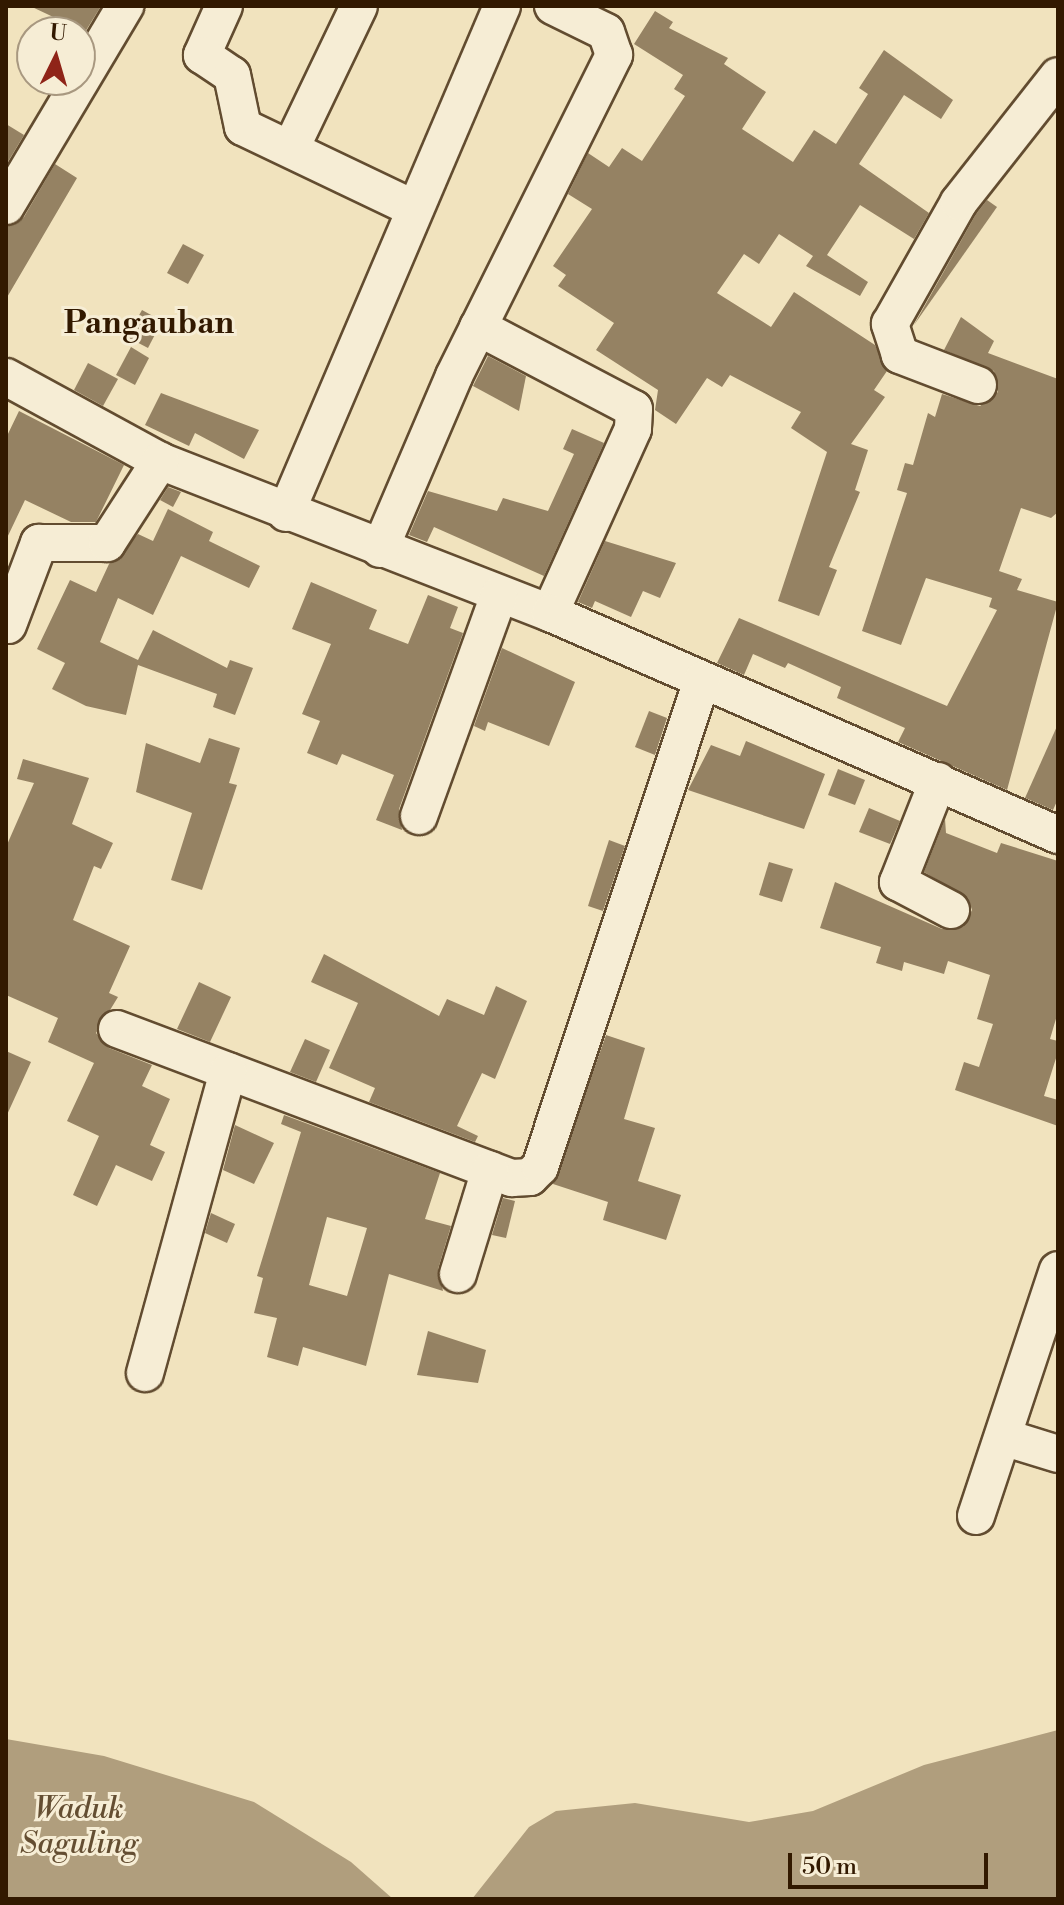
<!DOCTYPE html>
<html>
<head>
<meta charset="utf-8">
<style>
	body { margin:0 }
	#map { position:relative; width:1064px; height:1905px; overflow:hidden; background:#f1e3be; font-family:"Libre Bodoni",serif }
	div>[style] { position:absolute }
	.water>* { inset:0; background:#b09e7d }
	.building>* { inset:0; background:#958263 }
	.roads { filter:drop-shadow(2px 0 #624c30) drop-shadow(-2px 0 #624c30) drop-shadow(0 2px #624c30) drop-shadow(0 -2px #624c30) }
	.minor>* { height:36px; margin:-18px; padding:0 18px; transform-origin:18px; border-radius:18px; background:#f6edd5 }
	span { translate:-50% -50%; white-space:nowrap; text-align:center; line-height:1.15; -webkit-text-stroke:6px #f6edd5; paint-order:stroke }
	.water-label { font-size:30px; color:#644e32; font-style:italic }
	.quarter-label { font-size:32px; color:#321900; font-weight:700 }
	.frame { position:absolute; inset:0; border:8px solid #321900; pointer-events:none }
	.north { position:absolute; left:16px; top:16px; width:80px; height:80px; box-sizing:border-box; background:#f6edd5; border:2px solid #a89880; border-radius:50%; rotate:5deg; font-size:22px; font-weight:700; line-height:32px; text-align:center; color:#321900 }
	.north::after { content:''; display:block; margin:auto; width:28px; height:36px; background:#8f2418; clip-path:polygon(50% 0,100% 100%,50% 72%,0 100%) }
	.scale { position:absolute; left:788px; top:1853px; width:200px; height:36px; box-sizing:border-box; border:4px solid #321900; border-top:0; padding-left:10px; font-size:24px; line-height:28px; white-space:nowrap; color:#321900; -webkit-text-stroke:6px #f6edd5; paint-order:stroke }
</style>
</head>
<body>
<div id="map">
	<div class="water">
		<i style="clip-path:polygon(1058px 1730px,1058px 1899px,472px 1899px,529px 1827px,556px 1811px,635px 1803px,749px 1822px,813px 1811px,924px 1765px)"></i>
		<i style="clip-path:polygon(6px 1739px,104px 1756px,254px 1802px,351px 1862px,393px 1899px,6px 1899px)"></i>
	</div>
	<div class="building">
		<i style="clip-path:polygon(30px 6px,101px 6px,85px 32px)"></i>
		<i style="clip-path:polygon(655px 11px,673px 22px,669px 28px,728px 58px,724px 64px,766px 92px,742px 129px,793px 162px,814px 130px,836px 144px,868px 94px,859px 88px,884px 50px,953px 100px,941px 119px,904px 95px,859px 164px,929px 213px,914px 239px,860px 205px,827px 255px,868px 282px,860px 296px,806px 266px,813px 256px,779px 234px,759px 264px,744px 254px,717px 293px,771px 327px,794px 292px,875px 345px,887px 371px,874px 390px,885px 397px,851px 444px,868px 450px,855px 490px,860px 492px,829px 567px,837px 570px,819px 616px,778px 601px,827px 452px,791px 428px,801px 412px,730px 375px,722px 387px,707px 378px,676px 424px,655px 410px,658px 390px,596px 350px,614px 323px,558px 286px,566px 275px,553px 266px,592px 209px,568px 194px,588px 153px,609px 167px,622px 148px,642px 161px,685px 96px,674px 89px,683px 75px,634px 44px)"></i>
		<i style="clip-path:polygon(6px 124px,24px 135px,6px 165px)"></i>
		<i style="clip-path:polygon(55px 164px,77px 178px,6px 299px,6px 227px,24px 217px)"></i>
		<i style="clip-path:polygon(987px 200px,997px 207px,914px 325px,976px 214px)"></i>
		<i style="clip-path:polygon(183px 244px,204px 255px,188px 284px,167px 273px)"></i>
		<i style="clip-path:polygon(142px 310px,162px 321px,148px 348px,127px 337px)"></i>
		<i style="clip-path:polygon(961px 317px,994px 341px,988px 353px,1058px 379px,1058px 512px,1051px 518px,1021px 508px,999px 571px,1022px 579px,1017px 590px,1058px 602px,1007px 790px,898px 742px,905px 728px,837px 698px,841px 687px,788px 663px,785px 668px,753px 654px,744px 675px,717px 663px,739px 618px,947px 706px,997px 610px,989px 607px,992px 598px,926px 578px,901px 645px,862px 631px,907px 493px,897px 490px,905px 463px,913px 465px,928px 413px,935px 417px,942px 394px,980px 406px,998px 392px,994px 371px,944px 350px)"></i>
		<i style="clip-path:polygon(131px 347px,149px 358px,135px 385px,116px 375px)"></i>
		<i style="clip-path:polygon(488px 356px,526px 376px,519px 411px,473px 386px)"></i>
		<i style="clip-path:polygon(88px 363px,118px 379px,103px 406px,74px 390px)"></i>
		<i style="clip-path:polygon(161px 393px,259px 430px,244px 459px,195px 433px,189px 446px,145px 425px)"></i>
		<i style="clip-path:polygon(19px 411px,124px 465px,96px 522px,71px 522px,25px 500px,6px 540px,6px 438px)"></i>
		<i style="clip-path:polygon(572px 429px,604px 443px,544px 576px,434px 527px,427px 542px,409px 535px,428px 491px,497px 511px,503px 498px,548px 511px,574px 454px,563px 449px)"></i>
		<i style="clip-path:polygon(168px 487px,181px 492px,173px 507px,160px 500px)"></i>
		<i style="clip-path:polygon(168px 509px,213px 532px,209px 541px,260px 566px,249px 588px,181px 556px,153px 615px,118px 598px,100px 642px,138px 660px,153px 630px,227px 668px,230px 660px,253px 668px,235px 715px,213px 707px,217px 694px,138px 665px,126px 715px,86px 706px,52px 689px,65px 663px,37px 649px,70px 580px,96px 592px,109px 564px,138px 534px,153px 541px)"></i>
		<i style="clip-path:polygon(605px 541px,676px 563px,660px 598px,643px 591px,631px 617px,595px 601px,592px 608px,578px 602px)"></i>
		<i style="clip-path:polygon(311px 582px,377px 610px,369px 629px,408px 644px,428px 595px,458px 607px,450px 628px,463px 633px,399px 809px,402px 830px,376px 820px,394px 775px,342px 754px,337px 765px,307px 753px,320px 721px,302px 714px,331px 644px,292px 629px)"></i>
		<i style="clip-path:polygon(502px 648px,575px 682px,549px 746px,488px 722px,485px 731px,474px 726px)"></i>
		<i style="clip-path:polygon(649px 711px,667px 718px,655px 755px,635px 747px)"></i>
		<i style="clip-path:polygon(1058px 724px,1058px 799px,1053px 810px,1025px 798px)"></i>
		<i style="clip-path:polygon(209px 738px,240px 748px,229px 783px,237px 785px,202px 890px,171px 880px,192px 813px,136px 792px,146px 743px,200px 763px)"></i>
		<i style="clip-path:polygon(746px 741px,825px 774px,804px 829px,688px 790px,711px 745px,740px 756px)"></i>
		<i style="clip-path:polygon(23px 759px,89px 778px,72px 824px,113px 843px,101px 869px,94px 866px,73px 920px,130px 946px,109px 993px,118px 997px,96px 1033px,109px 1048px,152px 1065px,142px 1086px,170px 1099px,150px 1145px,165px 1152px,152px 1181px,116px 1165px,97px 1206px,73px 1195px,99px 1136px,67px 1121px,94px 1063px,48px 1042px,58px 1018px,6px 995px,6px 847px,34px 783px,17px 779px)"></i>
		<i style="clip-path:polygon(838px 769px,865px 780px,855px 805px,828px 795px)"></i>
		<i style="clip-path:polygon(869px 808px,900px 821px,890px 844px,859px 832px)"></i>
		<i style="clip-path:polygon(945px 819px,946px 833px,997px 853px,1001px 843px,1058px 861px,1058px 1012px,1050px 1039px,1058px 1041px,1058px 1052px,1044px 1096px,1058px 1100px,1058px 1126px,955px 1090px,964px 1062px,979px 1067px,993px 1024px,977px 1019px,990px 975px,948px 961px,944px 974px,904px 962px,902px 971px,876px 963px,881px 947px,820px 928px,835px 882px,942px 929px,963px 927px,972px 910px,968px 898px,924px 872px)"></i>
		<i style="clip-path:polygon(609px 840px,625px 846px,603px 911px,588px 906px)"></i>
		<i style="clip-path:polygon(769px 862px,793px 869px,782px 902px,759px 895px)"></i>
		<i style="clip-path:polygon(324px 954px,439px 1016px,447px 999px,484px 1015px,496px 986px,527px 1001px,495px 1079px,482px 1073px,457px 1126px,478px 1136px,475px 1142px,369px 1102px,375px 1088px,329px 1068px,358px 1003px,311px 982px)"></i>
		<i style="clip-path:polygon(199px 982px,231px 997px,210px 1042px,177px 1029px)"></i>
		<i style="clip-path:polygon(606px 1035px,645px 1048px,624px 1119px,655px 1128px,638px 1181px,681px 1195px,666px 1240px,603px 1220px,608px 1202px,553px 1184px)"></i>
		<i style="clip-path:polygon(305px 1039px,330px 1050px,316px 1082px,290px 1072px)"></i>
		<i style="clip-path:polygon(6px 1051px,31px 1062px,6px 1117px)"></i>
		<i style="clip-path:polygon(evenodd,284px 1115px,440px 1173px,425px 1219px,451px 1226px,438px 1269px,443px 1291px,389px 1274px,366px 1366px,303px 1347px,298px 1366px,267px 1357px,277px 1318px,254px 1313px,263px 1278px,257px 1276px,301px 1132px,281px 1124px,284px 1115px,327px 1217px,367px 1228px,347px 1296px,309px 1285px,327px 1217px)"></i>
		<i style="clip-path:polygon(235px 1125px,274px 1143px,254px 1184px,223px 1170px)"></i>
		<i style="clip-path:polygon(503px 1198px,515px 1201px,506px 1238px,492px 1235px)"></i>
		<i style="clip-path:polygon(211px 1213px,235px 1224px,227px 1243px,205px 1233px)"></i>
		<i style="clip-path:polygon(428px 1331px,486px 1350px,478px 1383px,417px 1375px)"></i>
	</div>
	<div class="roads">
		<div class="minor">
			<i style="left:224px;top:6px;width:54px;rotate:114.2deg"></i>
			<i style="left:202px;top:55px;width:36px;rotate:34deg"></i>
			<i style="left:232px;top:75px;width:53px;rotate:78.1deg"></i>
			<i style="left:243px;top:127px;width:188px;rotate:25.5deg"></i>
			<i style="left:291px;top:148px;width:157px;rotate:-64.4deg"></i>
			<i style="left:6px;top:206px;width:233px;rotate:-59.2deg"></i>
			<i style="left:478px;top:327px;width:176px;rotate:27.7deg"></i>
			<i style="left:634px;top:409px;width:20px;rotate:93deg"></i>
			<i style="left:633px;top:429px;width:202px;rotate:114.3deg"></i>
			<i style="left:6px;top:377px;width:175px;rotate:28.6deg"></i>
			<i style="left:160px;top:461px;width:419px;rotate:21.3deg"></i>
			<i style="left:550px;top:613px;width:554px;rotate:23.61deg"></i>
			<i style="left:978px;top:385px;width:84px;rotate:-159deg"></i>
			<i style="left:900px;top:355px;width:33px;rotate:-108deg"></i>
			<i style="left:890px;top:324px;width:140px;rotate:-60.5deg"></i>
			<i style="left:959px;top:202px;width:160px;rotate:-51.8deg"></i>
			<i style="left:286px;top:513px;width:551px;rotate:-66.92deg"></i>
			<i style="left:380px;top:549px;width:188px;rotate:-66.8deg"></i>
			<i style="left:454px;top:376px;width:359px;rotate:-63.5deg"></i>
			<i style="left:614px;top:55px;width:24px;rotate:-109deg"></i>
			<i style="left:606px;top:32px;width:59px;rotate:-153.9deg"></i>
			<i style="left:8px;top:625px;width:88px;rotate:-69.3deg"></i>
			<i style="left:39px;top:543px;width:68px"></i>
			<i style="left:107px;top:543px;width:98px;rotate:-57.1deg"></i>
			<i style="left:938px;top:781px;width:109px;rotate:111.6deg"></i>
			<i style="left:898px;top:882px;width:60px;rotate:27.8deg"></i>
			<i style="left:419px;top:816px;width:235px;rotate:-70.1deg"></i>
			<i style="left:117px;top:1029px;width:422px;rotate:20.7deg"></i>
			<i style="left:512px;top:1178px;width:18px;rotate:-3deg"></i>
			<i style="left:530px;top:1177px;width:14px;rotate:-45deg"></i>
			<i style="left:540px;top:1167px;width:513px;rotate:-71.6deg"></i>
			<i style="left:458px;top:1274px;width:109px;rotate:-72.9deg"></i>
			<i style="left:145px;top:1373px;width:313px;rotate:-74.6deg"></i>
			<i style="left:1003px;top:1437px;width:58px;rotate:17.2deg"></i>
			<i style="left:976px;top:1516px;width:259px;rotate:-71.6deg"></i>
		</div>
	</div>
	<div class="water-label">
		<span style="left:79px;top:1826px">Waduk<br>Saguling</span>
	</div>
	<div class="quarter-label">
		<span style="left:149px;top:323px">Pangauban</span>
	</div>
	<div class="frame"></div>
	<div class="north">U</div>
	<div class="scale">50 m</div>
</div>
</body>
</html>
